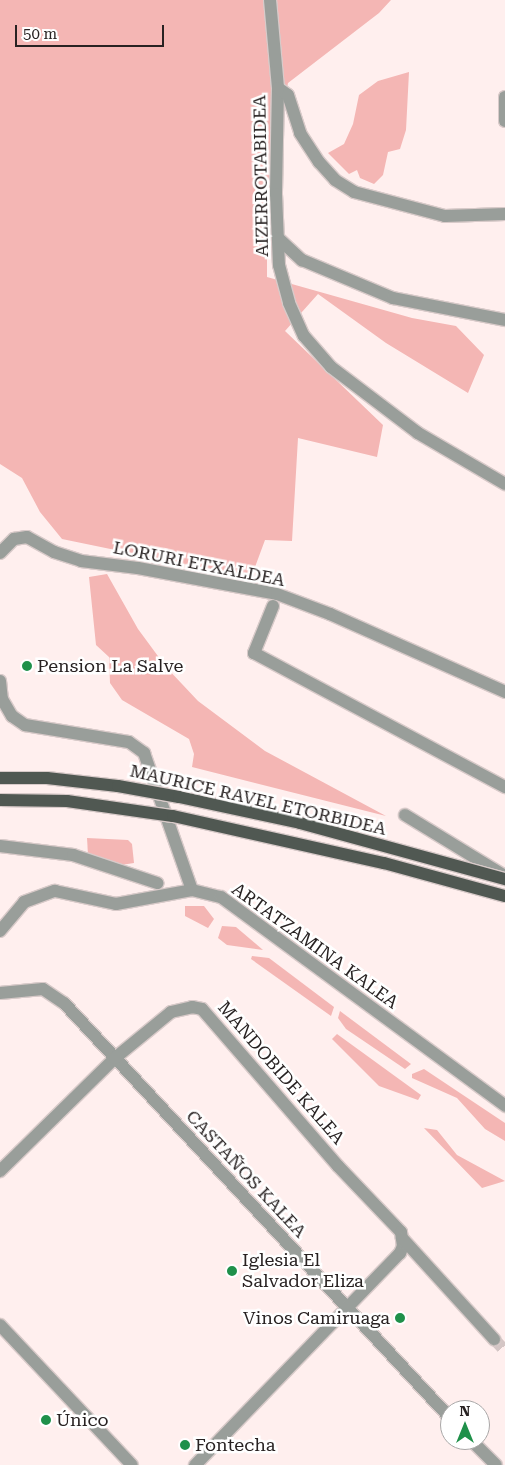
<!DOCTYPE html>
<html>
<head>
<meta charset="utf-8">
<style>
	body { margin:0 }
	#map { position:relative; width:505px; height:1465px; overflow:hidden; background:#ffefee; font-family:"Roboto Serif",serif }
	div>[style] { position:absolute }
	.green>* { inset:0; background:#f4b6b4 }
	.minor-tunnel>* { height:12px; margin-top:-6px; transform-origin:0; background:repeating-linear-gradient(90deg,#d4c6c5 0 12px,transparent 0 18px) }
	.roads { filter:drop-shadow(1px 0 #d8cac9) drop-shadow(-1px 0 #d8cac9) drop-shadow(0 1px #d8cac9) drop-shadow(0 -1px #d8cac9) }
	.minor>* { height:12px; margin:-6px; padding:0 6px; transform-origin:6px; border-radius:6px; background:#999e9a }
	.bridges { filter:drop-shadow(1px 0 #d8cac9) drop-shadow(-1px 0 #d8cac9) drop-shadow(0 1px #d8cac9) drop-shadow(0 -1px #d8cac9) }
	.major-bridge>* { height:12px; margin:-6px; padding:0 6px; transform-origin:6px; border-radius:6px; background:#505852 }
	.dots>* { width:14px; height:14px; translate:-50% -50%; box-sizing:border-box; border:2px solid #fff; border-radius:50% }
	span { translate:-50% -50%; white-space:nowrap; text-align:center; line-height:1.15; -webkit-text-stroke:5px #fff; paint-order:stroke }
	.street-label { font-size:18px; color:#282222 }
	.poi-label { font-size:18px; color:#282222 }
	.left { translate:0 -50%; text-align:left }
	.right { translate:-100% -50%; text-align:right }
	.north { position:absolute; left:440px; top:1400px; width:50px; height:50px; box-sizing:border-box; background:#fff; border:1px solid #a9a7a7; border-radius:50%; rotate:0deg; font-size:14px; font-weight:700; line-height:20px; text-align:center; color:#282222 }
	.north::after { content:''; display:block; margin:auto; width:18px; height:22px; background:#1f904a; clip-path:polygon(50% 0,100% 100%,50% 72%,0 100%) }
	.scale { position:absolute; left:15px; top:25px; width:149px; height:22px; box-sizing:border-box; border:2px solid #282222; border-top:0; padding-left:6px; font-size:15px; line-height:18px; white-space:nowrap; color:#282222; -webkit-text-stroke:4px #fff; paint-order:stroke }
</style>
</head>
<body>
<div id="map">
	<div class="green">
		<i style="clip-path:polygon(0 0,391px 0,379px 13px,288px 83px,267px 186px,267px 277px,412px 318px,456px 326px,484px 355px,468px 393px,386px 343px,318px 294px,285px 331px,383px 425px,377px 457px,298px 438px,292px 541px,265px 540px,251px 578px,62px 539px,40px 512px,22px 478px,0 464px)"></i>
		<i style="clip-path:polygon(409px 72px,406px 130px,400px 149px,388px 152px,383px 175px,374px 184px,360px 178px,357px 170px,349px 174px,328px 153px,344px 144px,353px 124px,359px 95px,378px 81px)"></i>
		<i style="clip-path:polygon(107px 574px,138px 629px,166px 667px,198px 701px,265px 751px,386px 816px,192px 767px,194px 754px,189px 739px,122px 700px,110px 683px,109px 657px,96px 645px,89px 577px)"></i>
		<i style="clip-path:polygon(87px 838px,128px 840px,132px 844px,134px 863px,121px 865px,88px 855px)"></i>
		<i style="clip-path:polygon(185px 906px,204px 906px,214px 919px,208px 928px,185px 916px)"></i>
		<i style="clip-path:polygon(222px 926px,236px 927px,263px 950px,227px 945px,218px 938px)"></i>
		<i style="clip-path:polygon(252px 956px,269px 958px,334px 1007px,331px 1016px,251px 959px)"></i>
		<i style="clip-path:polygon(340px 1011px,411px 1064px,405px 1069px,346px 1029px,338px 1018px)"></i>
		<i style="clip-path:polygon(337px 1034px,421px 1095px,418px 1100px,379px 1086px,332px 1039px)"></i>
		<i style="clip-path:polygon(424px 1069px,505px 1123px,505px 1141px,485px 1129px,457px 1098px,412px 1078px,412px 1074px)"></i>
		<i style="clip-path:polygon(424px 1128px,437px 1130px,457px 1155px,505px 1181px,482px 1188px)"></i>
	</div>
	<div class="minor-tunnel">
		<i style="left:494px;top:1339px;width:16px;rotate:47deg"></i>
	</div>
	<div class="roads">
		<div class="minor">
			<i style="left:270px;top:0;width:88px;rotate:84.8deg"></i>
			<i style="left:278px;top:88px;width:106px;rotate:91.1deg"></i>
			<i style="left:276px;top:194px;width:71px;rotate:87.6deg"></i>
			<i style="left:279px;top:265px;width:39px;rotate:75deg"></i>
			<i style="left:289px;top:303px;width:36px;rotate:66deg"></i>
			<i style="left:304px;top:336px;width:41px;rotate:48.9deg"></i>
			<i style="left:331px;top:367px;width:109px;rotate:37.2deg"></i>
			<i style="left:418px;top:433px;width:101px;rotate:30.4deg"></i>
			<i style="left:278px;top:88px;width:12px;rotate:35deg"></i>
			<i style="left:288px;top:95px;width:40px;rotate:72deg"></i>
			<i style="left:300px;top:133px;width:35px;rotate:57deg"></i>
			<i style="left:319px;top:162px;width:24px;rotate:48deg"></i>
			<i style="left:335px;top:180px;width:22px;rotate:32deg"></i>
			<i style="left:354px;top:192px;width:94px;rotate:14.8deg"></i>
			<i style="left:445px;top:216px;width:60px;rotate:-1.9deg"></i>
			<i style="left:505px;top:97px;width:24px;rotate:90deg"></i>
			<i style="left:278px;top:238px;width:33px;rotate:43deg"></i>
			<i style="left:302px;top:260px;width:99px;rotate:22.7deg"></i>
			<i style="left:393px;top:298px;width:114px;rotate:11.1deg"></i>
			<i style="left:0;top:553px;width:20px;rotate:-45deg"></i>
			<i style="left:14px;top:539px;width:13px;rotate:-9deg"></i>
			<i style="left:27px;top:537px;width:31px;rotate:29deg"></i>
			<i style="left:54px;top:552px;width:28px;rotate:18deg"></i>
			<i style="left:81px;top:561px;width:57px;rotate:7deg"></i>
			<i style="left:138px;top:568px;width:141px;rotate:10.6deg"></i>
			<i style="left:277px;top:594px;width:57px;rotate:20.7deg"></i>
			<i style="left:330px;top:614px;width:192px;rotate:24deg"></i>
			<i style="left:273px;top:606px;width:51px;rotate:112deg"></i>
			<i style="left:254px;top:653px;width:285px;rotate:28.1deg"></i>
			<i style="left:0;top:681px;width:18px;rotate:84deg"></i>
			<i style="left:2px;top:699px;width:20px;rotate:60deg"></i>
			<i style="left:12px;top:716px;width:16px;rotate:35deg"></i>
			<i style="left:25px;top:725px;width:105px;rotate:9.3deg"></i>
			<i style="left:129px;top:742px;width:19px;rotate:36deg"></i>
			<i style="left:144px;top:753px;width:145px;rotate:70.7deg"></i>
			<i style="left:405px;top:815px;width:117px;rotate:31.4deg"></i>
			<i style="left:0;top:846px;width:74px;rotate:7deg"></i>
			<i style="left:73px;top:855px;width:89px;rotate:18.4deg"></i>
			<i style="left:0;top:931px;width:38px;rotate:-50deg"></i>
			<i style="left:24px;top:902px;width:33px;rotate:-20deg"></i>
			<i style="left:55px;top:891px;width:62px;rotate:12deg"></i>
			<i style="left:116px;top:904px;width:77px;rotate:-10.4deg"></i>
			<i style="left:192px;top:890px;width:30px;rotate:14deg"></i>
			<i style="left:221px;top:897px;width:353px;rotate:36.3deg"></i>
			<i style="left:0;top:993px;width:43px;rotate:-5.3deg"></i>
			<i style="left:43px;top:989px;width:25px;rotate:34deg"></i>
			<i style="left:64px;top:1003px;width:567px;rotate:47.07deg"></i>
			<i style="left:0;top:1171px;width:161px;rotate:-44.5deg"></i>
			<i style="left:115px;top:1058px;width:72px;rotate:-39.4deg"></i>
			<i style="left:171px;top:1012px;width:22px;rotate:-13deg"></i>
			<i style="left:192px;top:1007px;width:10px;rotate:11deg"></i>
			<i style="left:202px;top:1009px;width:208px;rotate:49.1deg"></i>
			<i style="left:338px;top:1166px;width:91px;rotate:46.3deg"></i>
			<i style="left:401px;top:1232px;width:14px;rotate:82deg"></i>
			<i style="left:403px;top:1246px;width:8px;rotate:113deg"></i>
			<i style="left:400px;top:1253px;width:295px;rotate:134deg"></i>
			<i style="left:402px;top:1238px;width:137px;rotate:47.7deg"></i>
			<i style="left:0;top:1325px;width:192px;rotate:46.7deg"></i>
			<i style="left:471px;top:1440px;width:35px;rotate:45deg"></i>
		</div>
	</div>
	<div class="bridges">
		<div class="major-bridge">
			<i style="left:0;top:778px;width:47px"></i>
			<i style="left:47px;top:778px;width:71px;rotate:6.4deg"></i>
			<i style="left:118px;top:786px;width:62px;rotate:10.2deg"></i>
			<i style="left:179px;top:797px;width:124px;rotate:12.1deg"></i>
			<i style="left:300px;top:823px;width:213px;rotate:15.3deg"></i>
			<i style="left:0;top:800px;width:67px;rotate:0.9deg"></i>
			<i style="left:67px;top:801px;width:107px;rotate:8.1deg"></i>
			<i style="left:173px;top:816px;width:216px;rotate:12.6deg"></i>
			<i style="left:384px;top:863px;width:125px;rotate:15.3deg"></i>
		</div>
	</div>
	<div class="dots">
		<i style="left:27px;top:666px;background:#1f904a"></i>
		<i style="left:232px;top:1271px;background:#1f904a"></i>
		<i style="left:400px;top:1318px;background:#1f904a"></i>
		<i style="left:46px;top:1420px;background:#1f904a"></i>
		<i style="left:185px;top:1445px;background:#1f904a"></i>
	</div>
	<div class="street-label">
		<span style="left:261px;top:176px;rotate:-91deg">AIZERROTABIDEA</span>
		<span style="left:199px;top:564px;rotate:11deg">LORURI ETXALDEA</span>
		<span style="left:258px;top:800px;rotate:13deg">MAURICE RAVEL ETORBIDEA</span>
		<span style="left:315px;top:946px;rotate:36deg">ARTATZAMINA KALEA</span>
		<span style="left:281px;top:1073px;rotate:49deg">MANDOBIDE KALEA</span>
		<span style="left:246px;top:1174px;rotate:47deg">CASTAÑOS KALEA</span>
	</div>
	<div class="poi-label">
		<span class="left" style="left:37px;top:666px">Pension La Salve</span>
		<span class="left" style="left:242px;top:1271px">Iglesia El<br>Salvador Eliza</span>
		<span class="right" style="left:390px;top:1318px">Vinos Camiruaga</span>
		<span class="left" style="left:56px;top:1420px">Único</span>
		<span class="left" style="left:195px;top:1445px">Fontecha</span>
	</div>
	<div class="north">N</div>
	<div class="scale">50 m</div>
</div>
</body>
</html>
